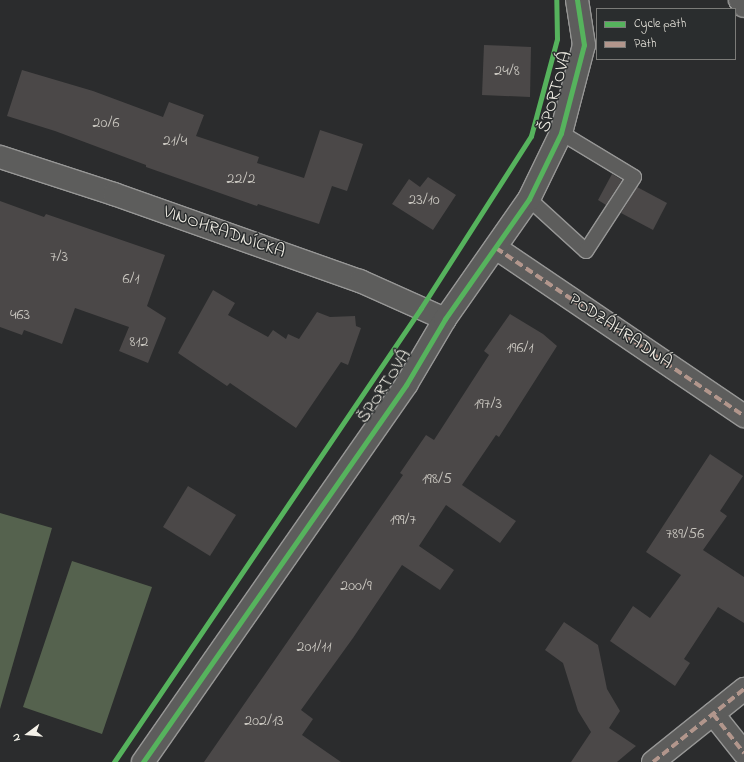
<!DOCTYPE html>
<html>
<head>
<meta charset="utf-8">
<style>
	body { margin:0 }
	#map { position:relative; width:744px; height:762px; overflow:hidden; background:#2b2c2d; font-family:"Indie Flower",sans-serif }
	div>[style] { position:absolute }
	.green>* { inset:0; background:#55624e }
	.building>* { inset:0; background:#4b4848 }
	.roads { filter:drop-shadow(1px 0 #979796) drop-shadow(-1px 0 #979796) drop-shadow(0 1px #979796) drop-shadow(0 -1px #979796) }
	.service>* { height:14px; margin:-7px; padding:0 7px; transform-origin:7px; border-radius:7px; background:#5d5d5c }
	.minor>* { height:22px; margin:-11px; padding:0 11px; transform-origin:11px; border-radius:11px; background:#5d5d5c }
	.tertiary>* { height:22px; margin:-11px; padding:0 11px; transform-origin:11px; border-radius:11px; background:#5d5d5c }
	.secondary>* { height:22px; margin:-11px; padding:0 11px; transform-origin:11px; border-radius:11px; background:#5d5d5c }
	.quiet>* { height:4px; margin-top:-2px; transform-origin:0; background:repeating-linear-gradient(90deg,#b2968c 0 8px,transparent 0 12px) }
	.cycleway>* { height:5px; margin:-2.5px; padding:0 2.5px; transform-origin:2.5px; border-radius:2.5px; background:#56b35d }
	span { translate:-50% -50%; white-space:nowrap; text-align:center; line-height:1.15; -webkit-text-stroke:3px #2a2d2e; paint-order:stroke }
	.number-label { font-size:16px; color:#cac7c0 }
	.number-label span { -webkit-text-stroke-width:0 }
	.street-label { font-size:18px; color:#f4f1e8 }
	.legend { position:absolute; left:596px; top:8px; width:140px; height:52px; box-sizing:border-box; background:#2a2d2e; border:1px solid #7b7b78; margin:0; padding:5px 7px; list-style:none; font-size:12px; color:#f4f1e8 }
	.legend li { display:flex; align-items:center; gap:8px; height:20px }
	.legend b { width:20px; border:1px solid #7b7b78 }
	.north { position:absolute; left:8px; top:714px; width:40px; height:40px; -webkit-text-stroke:3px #2a2d2e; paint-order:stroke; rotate:254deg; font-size:11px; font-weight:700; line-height:16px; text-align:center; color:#f4f1e8 }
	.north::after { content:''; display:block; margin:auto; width:14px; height:18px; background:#f4f1e8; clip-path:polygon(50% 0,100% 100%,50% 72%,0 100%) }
</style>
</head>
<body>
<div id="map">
	<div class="green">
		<i style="clip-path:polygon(0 513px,52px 528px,0 709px)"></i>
		<i style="clip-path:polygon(72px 561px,152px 587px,102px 734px,23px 707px)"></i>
	</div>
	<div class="building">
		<i style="clip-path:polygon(484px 45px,531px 47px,530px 97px,482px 95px)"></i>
		<i style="clip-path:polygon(22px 70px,93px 91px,163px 117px,169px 102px,204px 115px,196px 136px,259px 157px,257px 163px,304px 178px,320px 130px,363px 144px,347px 191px,332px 186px,319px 224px,258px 204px,257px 206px,146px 167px,146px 165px,55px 131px,7px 116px)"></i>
		<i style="clip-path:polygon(612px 174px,622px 180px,606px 205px,598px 200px)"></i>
		<i style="clip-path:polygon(428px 177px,456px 195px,433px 230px,392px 204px,409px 179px,420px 187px)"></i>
		<i style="clip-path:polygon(637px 187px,667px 203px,653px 230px,621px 213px)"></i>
		<i style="clip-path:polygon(0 201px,44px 217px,46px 214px,165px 255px,147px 306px,166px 318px,148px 363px,119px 351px,129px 327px,75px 308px,62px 344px,24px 330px,22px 335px,0 327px)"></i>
		<i style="clip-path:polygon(213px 290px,235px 303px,228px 315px,268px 337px,273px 330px,286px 339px,288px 334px,299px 339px,317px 312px,330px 317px,355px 316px,356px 326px,361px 328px,348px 365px,341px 362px,296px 428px,230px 383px,227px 386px,178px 353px)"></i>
		<i style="clip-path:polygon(510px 314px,543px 334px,557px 346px,499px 437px,496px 435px,462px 485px,516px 521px,500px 543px,446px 505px,419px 546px,454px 570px,440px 590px,402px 565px,353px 638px,301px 710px,313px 719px,302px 735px,341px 762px,204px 762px,403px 475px,400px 473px,426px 435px,434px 440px,489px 355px,484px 351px)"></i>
		<i style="clip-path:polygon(710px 454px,743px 476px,720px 511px,727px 516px,703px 550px,744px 577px,744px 623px,718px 607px,684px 659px,690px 663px,675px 686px,610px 641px,633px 606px,650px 618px,681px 575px,646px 552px)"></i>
		<i style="clip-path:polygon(188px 486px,236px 515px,210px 556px,163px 527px)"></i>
		<i style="clip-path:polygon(564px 622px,598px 645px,607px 689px,620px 711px,609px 728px,636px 746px,617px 762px,571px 762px,591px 732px,578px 711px,563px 663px,545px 650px)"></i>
	</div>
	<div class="roads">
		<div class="service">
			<i style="left:529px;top:199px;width:77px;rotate:42.4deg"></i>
			<i style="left:586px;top:251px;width:88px;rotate:-57deg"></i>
			<i style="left:634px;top:177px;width:85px;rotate:-148.9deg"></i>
		</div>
		<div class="minor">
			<i style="left:0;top:157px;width:120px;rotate:18deg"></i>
			<i style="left:114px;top:194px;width:261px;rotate:19.5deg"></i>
			<i style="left:360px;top:281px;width:93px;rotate:24.1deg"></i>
			<i style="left:496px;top:248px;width:300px;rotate:34.1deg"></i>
			<i style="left:713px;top:714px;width:50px;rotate:51.5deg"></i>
			<i style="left:653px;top:762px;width:117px;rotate:-38.7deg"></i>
		</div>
		<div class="tertiary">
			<i style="left:143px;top:762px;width:460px;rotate:-55.1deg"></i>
			<i style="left:406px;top:385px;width:77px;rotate:-59.4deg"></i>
			<i style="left:445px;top:319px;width:146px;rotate:-55deg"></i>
			<i style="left:529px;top:199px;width:73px;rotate:-64.1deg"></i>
			<i style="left:561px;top:133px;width:91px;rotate:-75.4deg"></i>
			<i style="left:584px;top:45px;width:46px;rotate:-98.8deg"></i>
		</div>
		<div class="secondary">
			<i style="left:740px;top:0;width:7px;rotate:56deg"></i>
		</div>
	</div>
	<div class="quiet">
		<i style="left:496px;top:248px;width:300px;rotate:34.1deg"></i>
		<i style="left:713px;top:714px;width:50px;rotate:51.5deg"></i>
		<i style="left:653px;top:762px;width:117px;rotate:-38.7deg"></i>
	</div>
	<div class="cycleway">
		<i style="left:114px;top:762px;width:548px;rotate:-55.93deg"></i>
		<i style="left:421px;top:308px;width:204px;rotate:-57.4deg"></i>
		<i style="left:531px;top:136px;width:100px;rotate:-75deg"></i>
		<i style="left:557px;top:39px;width:39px;rotate:-91deg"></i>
		<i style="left:143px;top:762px;width:460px;rotate:-55.1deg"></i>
		<i style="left:406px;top:385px;width:77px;rotate:-59.4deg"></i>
		<i style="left:445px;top:319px;width:146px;rotate:-55deg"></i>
		<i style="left:529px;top:199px;width:73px;rotate:-64.1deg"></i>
		<i style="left:561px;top:133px;width:91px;rotate:-75.4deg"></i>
		<i style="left:584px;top:45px;width:46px;rotate:-98.8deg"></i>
	</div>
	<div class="number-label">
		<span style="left:507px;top:71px">24/8</span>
		<span style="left:106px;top:123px">20/6</span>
		<span style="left:175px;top:141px">21/4</span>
		<span style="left:241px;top:179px">22/2</span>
		<span style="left:424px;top:200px">23/10</span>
		<span style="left:59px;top:257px">7/3</span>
		<span style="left:131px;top:279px">6/1</span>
		<span style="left:20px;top:315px">463</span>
		<span style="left:139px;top:342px">812</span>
		<span style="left:520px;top:348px">196/1</span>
		<span style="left:488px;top:404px">197/3</span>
		<span style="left:437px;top:479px">198/5</span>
		<span style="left:403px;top:520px">199/7</span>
		<span style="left:685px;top:534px">789/56</span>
		<span style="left:356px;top:586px">200/9</span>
		<span style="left:314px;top:647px">201/11</span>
		<span style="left:264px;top:721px">202/13</span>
	</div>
	<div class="street-label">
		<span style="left:556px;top:92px;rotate:-74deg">ŠPORTOVÁ</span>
		<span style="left:224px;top:233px;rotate:19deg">VINOHRADNÍCKA</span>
		<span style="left:620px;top:332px;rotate:34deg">PODZÁHRADNÁ</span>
		<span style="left:385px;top:387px;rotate:-57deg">ŠPORTOVÁ</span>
	</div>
	<ul class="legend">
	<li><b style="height:5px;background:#56b35d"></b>Cycle path</li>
	<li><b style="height:5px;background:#b2968c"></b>Path</li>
	</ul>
	<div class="north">N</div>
</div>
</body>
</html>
